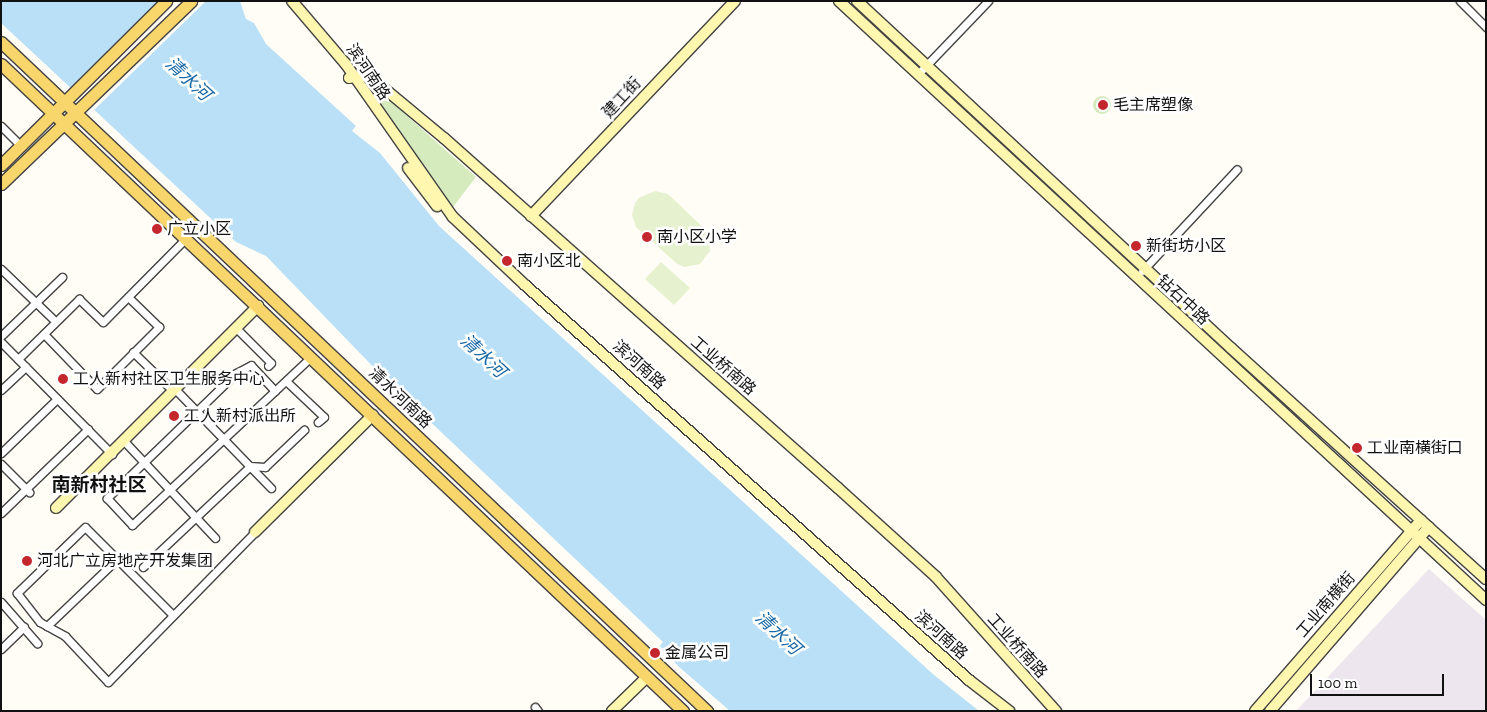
<!DOCTYPE html>
<html>
<head>
<meta charset="utf-8">
<style>
	body { margin:0 }
	#map { position:relative; width:1487px; height:712px; overflow:hidden; background:#fffdf5; font-family:"Zilla Slab","Noto Sans SC",serif }
	div>[style] { position:absolute }
	.industrial>* { inset:0; background:#eee6ef }
	.green>* { inset:0; background:#d5ebbd }
	.round { border-radius:50% }
	.pitch>* { inset:0; background:#e6f2cf }
	.water>* { inset:0; background:#b9e0f7 }
	.pier>* { inset:0; background:#fffdf5 }
	.roads { filter:drop-shadow(1px 0 #444) drop-shadow(-1px 0 #444) drop-shadow(0 1px #444) drop-shadow(0 -1px #444) }
	.street>* { height:7px; margin:-3.5px; padding:0 3.5px; transform-origin:3.5px; border-radius:3.5px; background:#fff }
	.secondary>* { height:10px; margin:-5px; padding:0 5px; transform-origin:5px; border-radius:5px; background:#fff6b0 }
	.primary>* { height:11px; margin:-5.5px; padding:0 5.5px; transform-origin:5.5px; border-radius:5.5px; background:#f9d66b }
	.dots>* { width:14px; height:14px; translate:-50% -50%; box-sizing:border-box; border:2px solid #fff; border-radius:50% }
	span { translate:-50% -50%; white-space:nowrap; text-align:center; line-height:1.15; -webkit-text-stroke:5px #fff; paint-order:stroke }
	.street-label { font-size:16px; color:#111 }
	.poi-label { font-size:16px; color:#111 }
	.left { translate:0 -50%; text-align:left }
	.water-label { font-size:18px; color:#1768a6; font-style:italic }
	.quarter-label { font-size:19px; color:#111; font-weight:700 }
	.frame { position:absolute; inset:0; border:2px solid #111; pointer-events:none }
	.scale { position:absolute; left:1310px; top:674px; width:134px; height:22px; box-sizing:border-box; border:2px solid #111; border-top:0; padding-left:6px; font-size:15px; line-height:18px; white-space:nowrap; color:#111; -webkit-text-stroke:4px #fff; paint-order:stroke }
</style>
</head>
<body>
<div id="map">
	<div class="industrial">
		<i style="clip-path:polygon(1429px 569px,1486px 620px,1486px 711px,1296px 711px)"></i>
	</div>
	<div class="green">
		<i style="clip-path:polygon(380px 92px,476px 177px,453px 207px,373px 98px)"></i>
		<i class="round" style="left:1093px;top:96px;width:18px;height:18px"></i>
	</div>
	<div class="pitch">
		<i style="clip-path:polygon(655px 191px,668px 194px,709px 233px,710px 251px,700px 264px,684px 267px,676px 263px,636px 227px,632px 215px,635px 203px,639px 198px)"></i>
		<i style="clip-path:polygon(661px 262px,690px 288px,674px 305px,645px 279px)"></i>
	</div>
	<div class="water">
		<i style="clip-path:polygon(1px 1px,240px 1px,246px 19px,254px 23px,266px 44px,356px 126px,352px 131px,380px 153px,439px 226px,934px 675px,979px 711px,730px 711px,678px 666px,660px 646px,663px 642px,384px 378px,266px 256px,236px 242px,1px 23px)"></i>
	</div>
	<div class="pier">
		<i style="clip-path:polygon(159px 1px,206px 1px,93px 111px,70px 88px)"></i>
	</div>
	<div class="roads">
		<div class="street">
			<i style="left:1460px;top:1px;width:37px;rotate:45deg"></i>
			<i style="left:918px;top:74px;width:101px;rotate:-46.2deg"></i>
			<i style="left:1px;top:126px;width:28px;rotate:45deg"></i>
			<i style="left:1px;top:269px;width:71px;rotate:43.9deg"></i>
			<i style="left:1142px;top:271px;width:139px;rotate:-47deg"></i>
			<i style="left:236px;top:328px;width:49px;rotate:45deg"></i>
			<i style="left:271px;top:363px;width:4px;rotate:135deg"></i>
			<i style="left:44px;top:334px;width:76px;rotate:46.1deg"></i>
			<i style="left:97px;top:389px;width:88px;rotate:-45deg"></i>
			<i style="left:159px;top:327px;width:43px;rotate:-135.9deg"></i>
			<i style="left:1px;top:336px;width:85px;rotate:-44deg"></i>
			<i style="left:1px;top:342px;width:158px;rotate:45.3deg"></i>
			<i style="left:133px;top:352px;width:56px;rotate:44.3deg"></i>
			<i style="left:18px;top:359px;width:86px;rotate:-44.5deg"></i>
			<i style="left:79px;top:299px;width:33px;rotate:44deg"></i>
			<i style="left:103px;top:322px;width:118px;rotate:-45.3deg"></i>
			<i style="left:286px;top:381px;width:52px;rotate:43.5deg"></i>
			<i style="left:324px;top:417px;width:8px;rotate:140deg"></i>
			<i style="left:175px;top:389px;width:138px;rotate:45.9deg"></i>
			<i style="left:1px;top:390px;width:34px;rotate:-43deg"></i>
			<i style="left:275px;top:391px;width:35px;rotate:-133deg"></i>
			<i style="left:251px;top:365px;width:17px;rotate:152deg"></i>
			<i style="left:236px;top:373px;width:180px;rotate:135.9deg"></i>
			<i style="left:107px;top:498px;width:37px;rotate:47deg"></i>
			<i style="left:132px;top:525px;width:245px;rotate:-43.2deg"></i>
			<i style="left:124px;top:441px;width:133px;rotate:46.8deg"></i>
			<i style="left:1px;top:453px;width:78px;rotate:-44deg"></i>
			<i style="left:1px;top:464px;width:40px;rotate:45deg"></i>
			<i style="left:1px;top:513px;width:121px;rotate:-44deg"></i>
			<i style="left:117px;top:559px;width:78px;rotate:45deg"></i>
			<i style="left:143px;top:567px;width:147px;rotate:-43.3deg"></i>
			<i style="left:250px;top:466px;width:15px;rotate:4deg"></i>
			<i style="left:265px;top:467px;width:54px;rotate:-43.5deg"></i>
			<i style="left:1px;top:602px;width:55px;rotate:48.7deg"></i>
			<i style="left:47px;top:626px;width:97px;rotate:-43.7deg"></i>
			<i style="left:117px;top:559px;width:45px;rotate:-135deg"></i>
			<i style="left:85px;top:527px;width:95px;rotate:135.9deg"></i>
			<i style="left:17px;top:593px;width:37px;rotate:52deg"></i>
			<i style="left:40px;top:622px;width:8px;rotate:30deg"></i>
			<i style="left:47px;top:626px;width:21px;rotate:29deg"></i>
			<i style="left:65px;top:636px;width:63px;rotate:46.9deg"></i>
			<i style="left:108px;top:682px;width:210px;rotate:-45.6deg"></i>
			<i style="left:1px;top:649px;width:32px;rotate:-44deg"></i>
			<i style="left:535px;top:707px;width:5px;rotate:53deg"></i>
		</div>
		<div class="secondary">
			<i style="left:292px;top:1px;width:82px;rotate:49.5deg"></i>
			<i style="left:345px;top:63px;width:188px;rotate:55deg"></i>
			<i style="left:453px;top:217px;width:99px;rotate:43.4deg"></i>
			<i style="left:525px;top:285px;width:594px;rotate:41.66deg"></i>
			<i style="left:969px;top:680px;width:51px;rotate:37.8deg"></i>
			<i style="left:839px;top:1px;width:882px;rotate:42.79deg"></i>
			<i style="left:857px;top:1px;width:510px;rotate:42.86deg"></i>
			<i style="left:1231px;top:348px;width:344px;rotate:42.2deg"></i>
			<i style="left:349px;top:78px;width:19px;rotate:-9deg"></i>
			<i style="left:368px;top:75px;width:99px;rotate:39.7deg"></i>
			<i style="left:444px;top:138px;width:527px;rotate:41.62deg"></i>
			<i style="left:838px;top:488px;width:132px;rotate:42.2deg"></i>
			<i style="left:936px;top:577px;width:180px;rotate:48.2deg"></i>
			<i style="left:408px;top:168px;width:48px;rotate:52.7deg"></i>
			<i style="left:531px;top:216px;width:296px;rotate:-46.5deg"></i>
			<i style="left:56px;top:508px;width:286px;rotate:-45deg"></i>
			<i style="left:255px;top:532px;width:166px;rotate:-44.8deg"></i>
			<i style="left:612px;top:711px;width:49px;rotate:-44.2deg"></i>
			<i style="left:1255px;top:711px;width:253px;rotate:-49deg"></i>
			<i style="left:1270px;top:711px;width:243px;rotate:-49.2deg"></i>
		</div>
		<div class="primary">
			<i style="left:1px;top:42px;width:973px;rotate:43.46deg"></i>
			<i style="left:1px;top:64px;width:940px;rotate:43.49deg"></i>
			<i style="left:1px;top:165px;width:233px;rotate:-44.8deg"></i>
			<i style="left:1px;top:184px;width:264px;rotate:-43.9deg"></i>
		</div>
	</div>
	<div class="dots">
		<i style="left:1103px;top:105px;background:#c4262e"></i>
		<i style="left:157px;top:229px;background:#c4262e"></i>
		<i style="left:647px;top:237px;background:#c4262e"></i>
		<i style="left:1136px;top:246px;background:#c4262e"></i>
		<i style="left:507px;top:261px;background:#c4262e"></i>
		<i style="left:63px;top:379px;background:#c4262e"></i>
		<i style="left:174px;top:416px;background:#c4262e"></i>
		<i style="left:1357px;top:448px;background:#c4262e"></i>
		<i style="left:27px;top:561px;background:#c4262e"></i>
		<i style="left:655px;top:653px;background:#c4262e"></i>
	</div>
	<div class="street-label">
		<span style="left:368px;top:72px;rotate:56deg">滨河南路</span>
		<span style="left:622px;top:98px;rotate:-47deg">建工街</span>
		<span style="left:1183px;top:300px;rotate:43deg">钻石中路</span>
		<span style="left:639px;top:365px;rotate:42deg">滨河南路</span>
		<span style="left:723px;top:366px;rotate:41deg">工业桥南路</span>
		<span style="left:400px;top:398px;rotate:44deg">清水河南路</span>
		<span style="left:1326px;top:605px;rotate:-49deg">工业南横街</span>
		<span style="left:941px;top:635px;rotate:42deg">滨河南路</span>
		<span style="left:1017px;top:646px;rotate:48deg">工业桥南路</span>
	</div>
	<div class="poi-label">
		<span class="left" style="left:1113px;top:105px">毛主席塑像</span>
		<span class="left" style="left:167px;top:229px">广立小区</span>
		<span class="left" style="left:657px;top:237px">南小区小学</span>
		<span class="left" style="left:1146px;top:246px">新街坊小区</span>
		<span class="left" style="left:517px;top:261px">南小区北</span>
		<span class="left" style="left:73px;top:379px">工人新村社区卫生服务中心</span>
		<span class="left" style="left:184px;top:416px">工人新村派出所</span>
		<span class="left" style="left:1367px;top:448px">工业南横街口</span>
		<span class="left" style="left:37px;top:561px">河北广立房地产开发集团</span>
		<span class="left" style="left:665px;top:653px">金属公司</span>
	</div>
	<div class="water-label">
		<span style="left:188px;top:79px;rotate:43deg">清水河</span>
		<span style="left:483px;top:356px;rotate:43deg">清水河</span>
		<span style="left:778px;top:633px;rotate:43deg">清水河</span>
	</div>
	<div class="quarter-label">
		<span style="left:99px;top:485px">南新村社区</span>
	</div>
	<div class="frame"></div>
	<div class="scale">100 m</div>
</div>
</body>
</html>
